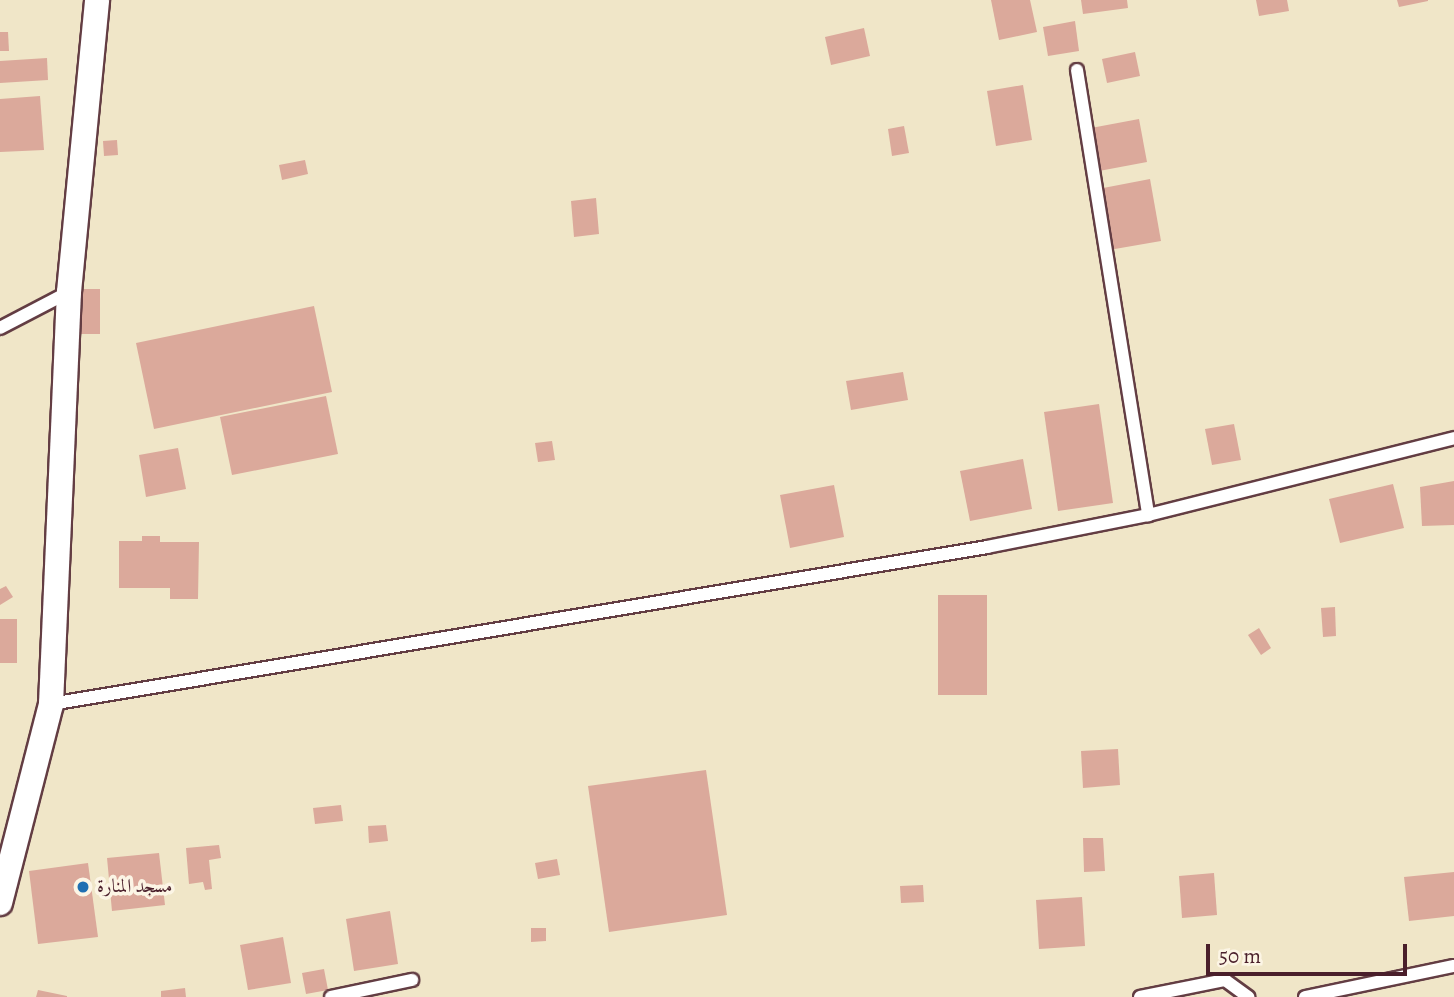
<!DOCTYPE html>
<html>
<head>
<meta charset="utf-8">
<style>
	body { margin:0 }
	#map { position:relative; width:1454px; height:997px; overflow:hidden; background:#f0e6c8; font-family:Alegreya,Amiri,serif }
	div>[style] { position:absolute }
	.building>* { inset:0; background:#dba99b }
	.roads { filter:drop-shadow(2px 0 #633d43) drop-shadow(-2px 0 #633d43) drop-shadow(0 2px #633d43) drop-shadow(0 -2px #633d43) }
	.lane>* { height:12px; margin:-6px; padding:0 6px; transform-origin:6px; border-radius:6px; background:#fff }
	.street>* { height:24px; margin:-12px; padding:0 12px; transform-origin:12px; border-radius:12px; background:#fff }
	.dots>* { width:19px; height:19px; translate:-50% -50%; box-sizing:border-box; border:4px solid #fcf5e5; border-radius:50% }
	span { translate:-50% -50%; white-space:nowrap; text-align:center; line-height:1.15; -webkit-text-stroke:7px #fcf5e5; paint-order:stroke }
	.poi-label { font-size:19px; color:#4a1f2b }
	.left { translate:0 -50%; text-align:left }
	.scale { position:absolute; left:1206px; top:944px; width:201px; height:32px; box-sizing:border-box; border:4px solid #4a1f2b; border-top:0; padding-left:9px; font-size:21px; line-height:24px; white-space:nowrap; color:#4a1f2b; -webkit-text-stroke:5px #fcf5e5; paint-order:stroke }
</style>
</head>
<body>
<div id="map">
	<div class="building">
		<i style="clip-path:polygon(991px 0,1030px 0,1037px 32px,999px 40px)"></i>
		<i style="clip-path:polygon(1081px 0,1127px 0,1128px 8px,1083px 14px)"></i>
		<i style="clip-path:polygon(1256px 0,1287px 0,1289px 11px,1259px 16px)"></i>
		<i style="clip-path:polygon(1397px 0,1428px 0,1428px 1px,1399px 7px)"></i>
		<i style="clip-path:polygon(1075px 21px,1079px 51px,1048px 56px,1043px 27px)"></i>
		<i style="clip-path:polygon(864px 28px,870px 56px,831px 65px,825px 37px)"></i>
		<i style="clip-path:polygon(0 32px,8px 32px,9px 51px,0 51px)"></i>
		<i style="clip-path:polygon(1135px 52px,1140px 76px,1107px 83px,1102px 59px)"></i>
		<i style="clip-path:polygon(47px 58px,48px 80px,0 83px,0 61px)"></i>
		<i style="clip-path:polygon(1023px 85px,1032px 140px,996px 146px,987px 91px)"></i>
		<i style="clip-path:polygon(40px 96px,44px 150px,0 152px,0 99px)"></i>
		<i style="clip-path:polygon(1139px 119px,1147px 162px,1099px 171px,1091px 128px)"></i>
		<i style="clip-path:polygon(904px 126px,909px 153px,892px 156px,888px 129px)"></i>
		<i style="clip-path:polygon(117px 140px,118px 155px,104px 156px,103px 141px)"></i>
		<i style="clip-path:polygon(305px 160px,308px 174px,282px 180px,279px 165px)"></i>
		<i style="clip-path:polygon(1150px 179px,1161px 241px,1109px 250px,1098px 189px)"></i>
		<i style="clip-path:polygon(596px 198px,599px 234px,574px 237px,571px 201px)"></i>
		<i style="clip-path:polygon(77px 289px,100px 289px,100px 334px,77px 334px)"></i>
		<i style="clip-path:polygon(314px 306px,332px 392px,154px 429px,136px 343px)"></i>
		<i style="clip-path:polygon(903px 372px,908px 400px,851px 410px,846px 381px)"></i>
		<i style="clip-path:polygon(326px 396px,338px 454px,232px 475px,220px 417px)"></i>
		<i style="clip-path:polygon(1099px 404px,1113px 503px,1058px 511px,1044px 412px)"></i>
		<i style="clip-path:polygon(1234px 424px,1241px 460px,1212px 465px,1205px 429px)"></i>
		<i style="clip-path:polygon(552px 441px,555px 460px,538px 462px,535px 443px)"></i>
		<i style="clip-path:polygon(178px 448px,186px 489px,146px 497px,139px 455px)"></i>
		<i style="clip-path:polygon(1023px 459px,1032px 509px,970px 521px,960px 471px)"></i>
		<i style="clip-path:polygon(1454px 481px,1454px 525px,1422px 526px,1420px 487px)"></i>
		<i style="clip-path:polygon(1393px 484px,1404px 528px,1340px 543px,1329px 499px)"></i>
		<i style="clip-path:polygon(834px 485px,844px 537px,790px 548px,780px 495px)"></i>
		<i style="clip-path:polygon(142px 536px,160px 536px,160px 542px,199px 542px,198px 599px,170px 599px,170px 588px,119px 588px,119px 541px,142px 541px)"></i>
		<i style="clip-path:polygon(6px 586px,13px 597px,0 605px,0 589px)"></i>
		<i style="clip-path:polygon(938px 595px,987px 595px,987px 695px,938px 695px)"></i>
		<i style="clip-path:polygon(1335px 607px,1336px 636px,1323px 637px,1321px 608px)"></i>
		<i style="clip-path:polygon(0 619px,17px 619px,17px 663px,0 663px)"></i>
		<i style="clip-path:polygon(1259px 628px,1271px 648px,1261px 655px,1248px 635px)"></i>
		<i style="clip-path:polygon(1118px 749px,1120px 785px,1083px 788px,1081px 751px)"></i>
		<i style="clip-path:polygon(706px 770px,727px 915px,609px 932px,588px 786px)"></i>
		<i style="clip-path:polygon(341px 805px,343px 821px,315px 824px,313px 808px)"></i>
		<i style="clip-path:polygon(386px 825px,388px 841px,369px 843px,368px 826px)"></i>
		<i style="clip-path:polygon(1083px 838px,1103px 838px,1105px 871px,1084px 872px)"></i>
		<i style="clip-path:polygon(219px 845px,221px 858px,209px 860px,212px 889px,205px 890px,203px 882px,189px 884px,186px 848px)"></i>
		<i style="clip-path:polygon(159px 853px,165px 905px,112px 911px,107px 858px)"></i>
		<i style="clip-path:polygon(557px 859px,560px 875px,538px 879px,535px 863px)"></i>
		<i style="clip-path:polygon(88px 863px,98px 937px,38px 944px,29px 871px)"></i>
		<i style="clip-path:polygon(1454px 872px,1454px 916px,1409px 921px,1404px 877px)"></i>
		<i style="clip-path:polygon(1214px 873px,1217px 915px,1182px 918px,1179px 876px)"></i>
		<i style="clip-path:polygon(923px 885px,924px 902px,901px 903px,900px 886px)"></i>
		<i style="clip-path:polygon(1082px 897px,1085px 946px,1039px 949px,1036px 900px)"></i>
		<i style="clip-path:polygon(390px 911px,398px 964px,354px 971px,346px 919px)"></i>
		<i style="clip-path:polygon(531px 928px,546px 928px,546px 941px,531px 942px)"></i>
		<i style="clip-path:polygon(283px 937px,291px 983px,248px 990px,240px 945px)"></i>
		<i style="clip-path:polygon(324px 969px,328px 990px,306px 994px,302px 973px)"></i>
		<i style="clip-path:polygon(185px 988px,186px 997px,161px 997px,161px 991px)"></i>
		<i style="clip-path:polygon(38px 990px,67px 996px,67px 997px,36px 997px)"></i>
	</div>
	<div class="roads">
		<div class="lane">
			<i style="left:1077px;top:70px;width:451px;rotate:80.9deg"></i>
			<i style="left:0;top:328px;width:78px;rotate:-27.6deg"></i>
			<i style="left:51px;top:704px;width:949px;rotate:-9.52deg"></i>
			<i style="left:987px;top:547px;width:164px;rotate:-11.2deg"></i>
			<i style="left:1148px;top:515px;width:316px;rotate:-14.1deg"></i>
			<i style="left:331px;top:997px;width:83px;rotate:-11.9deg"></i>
			<i style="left:1140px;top:997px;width:87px;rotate:-11.3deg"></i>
			<i style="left:1225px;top:980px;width:29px;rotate:36deg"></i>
			<i style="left:1305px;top:997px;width:152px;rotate:-11.8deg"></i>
		</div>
		<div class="street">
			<i style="left:0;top:903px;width:205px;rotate:-75.6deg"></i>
			<i style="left:51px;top:704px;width:412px;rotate:-87.5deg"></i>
			<i style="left:69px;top:292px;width:293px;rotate:-84.5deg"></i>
		</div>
	</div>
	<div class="dots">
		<i style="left:83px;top:887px;background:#1f6fb2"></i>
	</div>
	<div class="poi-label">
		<span class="left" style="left:97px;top:887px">مسجد المنارة</span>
	</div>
	<div class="scale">50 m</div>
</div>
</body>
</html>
